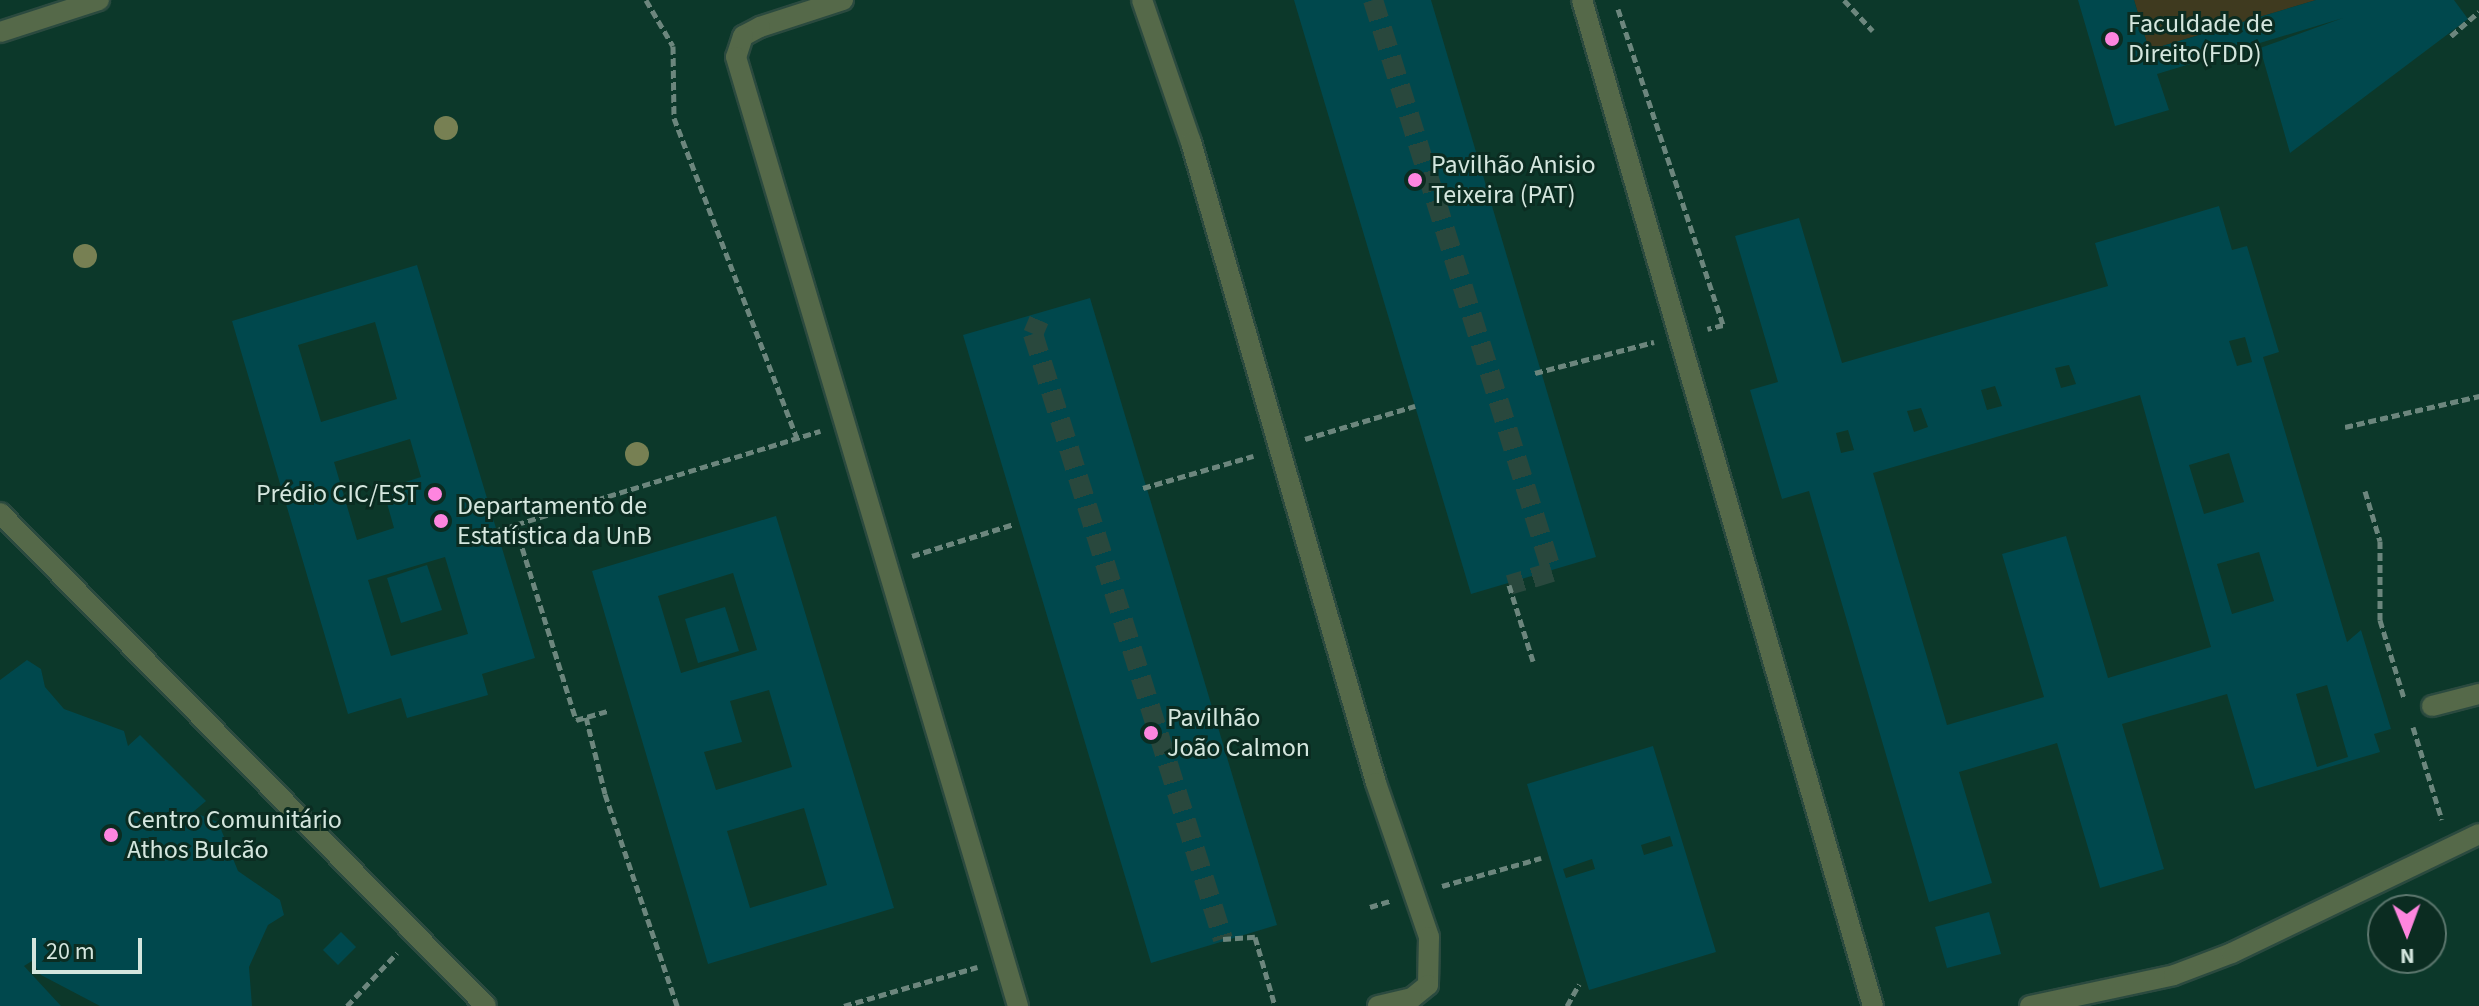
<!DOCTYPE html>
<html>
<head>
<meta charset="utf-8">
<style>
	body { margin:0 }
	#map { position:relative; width:2479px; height:1006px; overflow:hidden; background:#0b2c21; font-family:"Source Sans 3",sans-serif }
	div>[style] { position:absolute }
	.built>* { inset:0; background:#0c382a }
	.green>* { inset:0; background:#3f3a1f }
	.building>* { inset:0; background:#00484d }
	.minor-tunnel>* { height:20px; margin-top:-10px; transform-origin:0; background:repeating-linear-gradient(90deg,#29483d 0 20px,transparent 0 30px) }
	.path>* { height:5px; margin-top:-2.5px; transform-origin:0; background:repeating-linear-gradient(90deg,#6c867d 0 8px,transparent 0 12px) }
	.roads { filter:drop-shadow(2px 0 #2b4a3f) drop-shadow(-2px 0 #2b4a3f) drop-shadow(0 2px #2b4a3f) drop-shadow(0 -2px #2b4a3f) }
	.minor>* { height:20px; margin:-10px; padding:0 10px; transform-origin:10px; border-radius:10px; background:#556949 }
	.trees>* { width:24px; height:24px; margin:-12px; border-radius:50%; background:#778053 }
	.dots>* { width:22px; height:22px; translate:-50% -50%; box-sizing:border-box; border:4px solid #0b2c21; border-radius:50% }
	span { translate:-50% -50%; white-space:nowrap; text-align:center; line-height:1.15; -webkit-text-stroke:6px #0b2c21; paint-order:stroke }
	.poi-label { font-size:26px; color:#d4e6de }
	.left { translate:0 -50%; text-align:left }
	.right { translate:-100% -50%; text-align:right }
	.north { position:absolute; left:2367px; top:894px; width:80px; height:80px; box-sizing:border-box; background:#0b2c21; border:2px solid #5b766d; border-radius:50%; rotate:179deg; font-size:22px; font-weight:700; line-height:32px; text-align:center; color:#d4e6de }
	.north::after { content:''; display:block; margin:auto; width:28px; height:36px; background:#fe85df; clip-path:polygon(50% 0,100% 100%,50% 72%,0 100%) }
	.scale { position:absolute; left:32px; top:938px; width:110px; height:36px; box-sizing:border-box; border:4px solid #d4e6de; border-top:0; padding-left:10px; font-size:24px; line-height:28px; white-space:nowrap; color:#d4e6de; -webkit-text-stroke:6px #0b2c21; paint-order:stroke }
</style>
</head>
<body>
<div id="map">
	<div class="built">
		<i style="clip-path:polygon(evenodd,0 0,2479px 0,2479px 1006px,0 1006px,0 0,2383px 910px,2431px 910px,2431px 958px,2383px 958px,2383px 910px)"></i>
	</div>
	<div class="green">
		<i style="clip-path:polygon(2134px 0,2316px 0,2149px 50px)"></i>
	</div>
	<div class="building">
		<i style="clip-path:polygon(1294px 0,1431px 0,1596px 557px,1471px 594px)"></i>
		<i style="clip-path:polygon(2078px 0,2134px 0,2149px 50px,2316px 0,2454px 0,2468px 19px,2290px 153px,2260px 48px,2343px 18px,2157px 74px,2169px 110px,2115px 126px)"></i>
		<i style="clip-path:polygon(evenodd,2219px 206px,2232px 250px,2247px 246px,2279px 352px,2263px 357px,2347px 642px,2361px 630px,2391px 729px,2374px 734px,2380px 752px,2255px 789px,2227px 694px,2122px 724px,2164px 869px,2100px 888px,2057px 743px,1959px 772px,1992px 883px,1929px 902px,1809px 491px,1782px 499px,1750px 390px,1778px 382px,1735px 236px,1799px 218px,1842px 363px,2108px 286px,2095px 243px,2219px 206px,2245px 337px,2252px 362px,2237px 366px,2229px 341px,2245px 337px,2219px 206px,2069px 365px,2076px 384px,2061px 388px,2055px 368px,2069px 365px,2219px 206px,1995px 386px,2002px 406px,1987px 410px,1981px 390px,1995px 386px,2219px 206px,2140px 395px,2211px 647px,2108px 678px,2066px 536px,2002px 554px,2044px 697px,1947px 725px,1873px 473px,2140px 395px,2219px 206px,1921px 408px,1928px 427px,1914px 432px,1907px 411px,1921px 408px,2219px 206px,1848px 430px,1854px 450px,1841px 453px,1836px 433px,1848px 430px,2219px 206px,2229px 453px,2244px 502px,2204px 514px,2189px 465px,2229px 453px,2219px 206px,2259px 552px,2274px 601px,2232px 614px,2217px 564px,2259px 552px,2219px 206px,2327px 685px,2348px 757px,2317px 767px,2296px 694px,2327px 685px)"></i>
		<i style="clip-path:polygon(evenodd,417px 265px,535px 658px,482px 674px,488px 695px,407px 718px,401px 698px,348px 714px,232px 321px,417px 265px,375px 322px,397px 399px,321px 422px,298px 345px,375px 322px,417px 265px,410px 439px,421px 477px,383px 489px,394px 528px,357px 540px,334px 462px,410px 439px,417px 265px,445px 557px,468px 634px,391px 656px,368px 580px,445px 557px)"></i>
		<i style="clip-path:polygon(1090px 298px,1277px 925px,1151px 963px,963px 335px)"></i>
		<i style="clip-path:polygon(evenodd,776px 516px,894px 908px,708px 964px,592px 571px,776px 516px,733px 573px,757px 650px,681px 673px,658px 596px,733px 573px,776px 516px,769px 690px,792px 767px,716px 790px,704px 752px,742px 742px,730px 701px,769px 690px,776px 516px,804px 808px,827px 885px,750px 908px,727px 831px,804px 808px)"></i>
		<i style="clip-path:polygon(427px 565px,442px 610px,401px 623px,387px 578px)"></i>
		<i style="clip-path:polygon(725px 607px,739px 651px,698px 663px,685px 619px)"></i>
		<i style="clip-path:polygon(27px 660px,41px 669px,45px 687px,64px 709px,124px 731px,128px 746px,140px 735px,206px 801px,193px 812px,218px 822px,238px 871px,280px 900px,284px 915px,268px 925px,249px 967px,252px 1006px,100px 1006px,41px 975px,32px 961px,24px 966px,61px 1006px,0 1006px,0 680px)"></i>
		<i style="clip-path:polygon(evenodd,1653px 746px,1716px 952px,1589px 990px,1527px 784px,1653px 746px,1670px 836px,1673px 846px,1644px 855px,1641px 845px,1670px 836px,1653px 746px,1592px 859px,1595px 869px,1566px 878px,1563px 869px,1592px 859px)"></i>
		<i style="clip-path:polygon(1989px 912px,2001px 954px,1947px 968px,1935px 927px)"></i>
		<i style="clip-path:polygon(341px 932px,356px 947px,338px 965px,323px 950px)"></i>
	</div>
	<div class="minor-tunnel">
		<i style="left:1373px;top:0;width:599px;rotate:72.62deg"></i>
		<i style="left:1552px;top:572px;width:45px;rotate:163.2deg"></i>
		<i style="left:1039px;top:320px;width:15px;rotate:113deg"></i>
		<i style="left:1033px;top:334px;width:634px;rotate:72.57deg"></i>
	</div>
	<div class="path">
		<i style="left:646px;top:0;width:53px;rotate:59.6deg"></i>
		<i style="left:673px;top:46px;width:72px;rotate:89.2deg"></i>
		<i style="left:674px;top:118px;width:343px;rotate:69deg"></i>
		<i style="left:1844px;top:0;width:42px;rotate:46.9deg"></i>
		<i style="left:1618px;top:9px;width:333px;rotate:71.6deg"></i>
		<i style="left:1723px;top:325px;width:16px;rotate:166deg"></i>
		<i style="left:2451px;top:36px;width:37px;rotate:-41deg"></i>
		<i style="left:1535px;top:373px;width:123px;rotate:-14.6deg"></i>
		<i style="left:2345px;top:427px;width:138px;rotate:-13deg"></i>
		<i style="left:1305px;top:439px;width:115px;rotate:-16.7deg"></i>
		<i style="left:1143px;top:488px;width:115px;rotate:-16.2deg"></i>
		<i style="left:2365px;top:491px;width:52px;rotate:73.3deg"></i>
		<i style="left:2380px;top:541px;width:79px;rotate:90deg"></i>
		<i style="left:2380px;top:620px;width:82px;rotate:72.9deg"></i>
		<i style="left:515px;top:525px;width:204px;rotate:72.6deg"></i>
		<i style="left:576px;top:720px;width:35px;rotate:-16deg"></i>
		<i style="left:482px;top:535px;width:354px;rotate:-17.1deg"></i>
		<i style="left:912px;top:556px;width:107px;rotate:-17.4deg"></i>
		<i style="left:1509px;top:585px;width:80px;rotate:72.5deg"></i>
		<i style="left:586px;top:717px;width:79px;rotate:76.1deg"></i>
		<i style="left:605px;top:794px;width:224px;rotate:71.2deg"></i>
		<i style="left:2413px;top:727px;width:97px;rotate:72.7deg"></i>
		<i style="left:1442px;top:886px;width:103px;rotate:-15.8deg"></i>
		<i style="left:1370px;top:907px;width:21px;rotate:-17deg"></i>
		<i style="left:1223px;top:939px;width:32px;rotate:-4deg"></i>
		<i style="left:1255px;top:937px;width:72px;rotate:73.8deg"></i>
		<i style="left:347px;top:1006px;width:73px;rotate:-46.7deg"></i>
		<i style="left:844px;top:1006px;width:139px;rotate:-16.3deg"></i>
		<i style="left:1567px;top:1006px;width:25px;rotate:-61deg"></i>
	</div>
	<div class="roads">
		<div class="minor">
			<i style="left:843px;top:0;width:87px;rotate:162deg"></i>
			<i style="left:760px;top:27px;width:19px;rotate:152deg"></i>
			<i style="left:743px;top:36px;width:22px;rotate:108deg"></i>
			<i style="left:736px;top:57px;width:990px;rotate:73.45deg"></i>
			<i style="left:1142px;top:0;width:150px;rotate:71deg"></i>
			<i style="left:1191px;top:142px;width:667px;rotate:73.9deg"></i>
			<i style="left:1376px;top:783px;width:163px;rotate:71deg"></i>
			<i style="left:1429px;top:937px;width:48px;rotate:91.2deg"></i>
			<i style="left:1428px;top:985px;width:21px;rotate:141deg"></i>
			<i style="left:1412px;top:998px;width:35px;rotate:167deg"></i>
			<i style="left:1582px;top:0;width:1047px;rotate:73.87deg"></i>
			<i style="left:0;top:32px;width:104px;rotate:-17.9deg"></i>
			<i style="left:0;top:513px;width:692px;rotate:45.41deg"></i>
			<i style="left:2432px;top:706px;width:49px;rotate:-14.3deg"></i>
			<i style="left:2030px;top:1006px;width:147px;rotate:-12.1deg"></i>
			<i style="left:2174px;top:975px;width:62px;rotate:-20.8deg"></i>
			<i style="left:2232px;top:953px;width:274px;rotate:-25.7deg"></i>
		</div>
	</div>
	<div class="trees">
		<i style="left:446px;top:128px"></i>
		<i style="left:85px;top:256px"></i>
		<i style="left:637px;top:454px"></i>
	</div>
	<div class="dots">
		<i style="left:2112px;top:39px;background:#fe85df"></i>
		<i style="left:1415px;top:180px;background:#fe85df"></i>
		<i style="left:435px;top:494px;background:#fe85df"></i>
		<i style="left:441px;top:521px;background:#fe85df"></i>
		<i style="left:1151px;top:733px;background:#fe85df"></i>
		<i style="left:111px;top:835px;background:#fe85df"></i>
	</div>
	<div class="poi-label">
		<span class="left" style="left:2128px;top:39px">Faculdade de<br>Direito(FDD)</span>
		<span class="left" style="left:1431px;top:180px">Pavilhão Anisio<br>Teixeira (PAT)</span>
		<span class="right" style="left:419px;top:494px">Prédio CIC/EST</span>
		<span class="left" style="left:457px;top:521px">Departamento de<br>Estatística da UnB</span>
		<span class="left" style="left:1167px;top:733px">Pavilhão<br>João Calmon</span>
		<span class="left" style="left:127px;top:835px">Centro Comunitário<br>Athos Bulcão</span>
	</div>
	<div class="north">N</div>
	<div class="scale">20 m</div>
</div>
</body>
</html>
